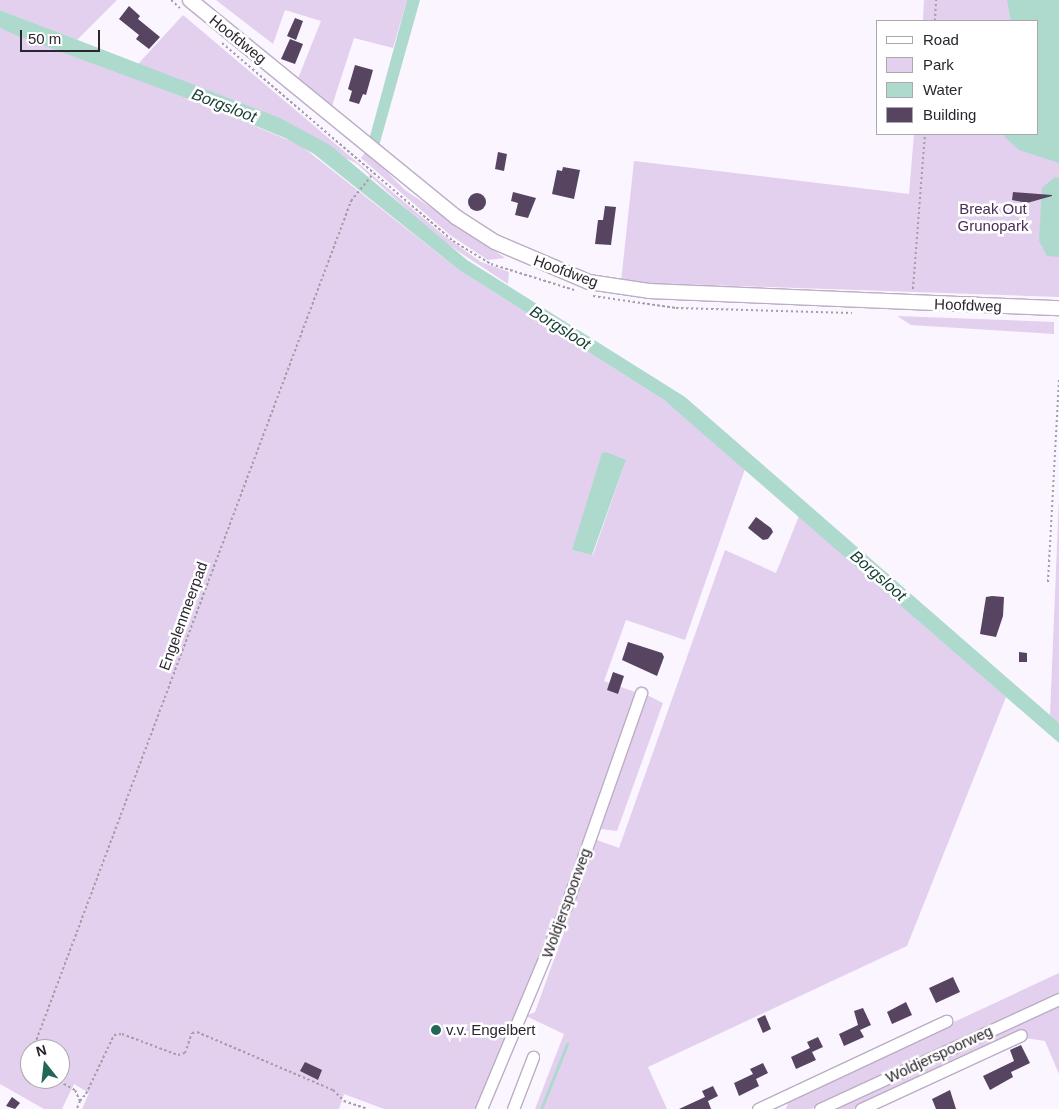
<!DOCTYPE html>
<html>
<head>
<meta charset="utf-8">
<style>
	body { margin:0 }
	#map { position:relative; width:1059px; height:1109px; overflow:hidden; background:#faf5fe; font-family:Arial,sans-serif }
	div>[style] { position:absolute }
	.green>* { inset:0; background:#e2d0ee }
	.water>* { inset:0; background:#addacd }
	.stream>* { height:3px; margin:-1.5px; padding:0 1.5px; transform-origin:1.5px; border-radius:1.5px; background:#addacd }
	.building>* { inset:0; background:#564460 }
	.round { border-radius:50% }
	.path>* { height:2px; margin-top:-1px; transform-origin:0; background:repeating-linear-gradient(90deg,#a39da6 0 2.5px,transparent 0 5px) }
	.roads { filter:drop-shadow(1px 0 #bbadc4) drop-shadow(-1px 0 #bbadc4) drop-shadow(0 1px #bbadc4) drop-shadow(0 -1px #bbadc4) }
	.minor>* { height:11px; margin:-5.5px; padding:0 5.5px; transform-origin:5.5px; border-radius:5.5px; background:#fff }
	.major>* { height:14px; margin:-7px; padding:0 7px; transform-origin:7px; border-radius:7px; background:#fff }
	.dots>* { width:14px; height:14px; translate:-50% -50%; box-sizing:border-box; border:2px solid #fff; border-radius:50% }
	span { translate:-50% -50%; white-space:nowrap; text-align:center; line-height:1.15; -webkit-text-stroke:5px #fff; paint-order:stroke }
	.street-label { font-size:15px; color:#2b252e }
	.park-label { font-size:15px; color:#4a2d59 }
	.poi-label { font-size:15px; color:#2b252e }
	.left { translate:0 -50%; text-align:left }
	.water-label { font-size:16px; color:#133c32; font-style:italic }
	.legend { position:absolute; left:876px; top:20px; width:162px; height:115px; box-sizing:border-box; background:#fff; border:1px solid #aaa8ab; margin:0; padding:6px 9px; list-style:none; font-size:15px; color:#2b252e }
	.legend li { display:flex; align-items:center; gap:10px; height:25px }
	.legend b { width:25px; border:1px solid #aaa8ab }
	.north { position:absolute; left:20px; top:1039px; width:50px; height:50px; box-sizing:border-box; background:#fff; border:1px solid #aaa8ab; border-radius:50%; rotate:344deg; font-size:14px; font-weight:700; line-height:20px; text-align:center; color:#2b252e }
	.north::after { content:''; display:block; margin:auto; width:18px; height:22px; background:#236757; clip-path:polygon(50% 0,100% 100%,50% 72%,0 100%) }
	.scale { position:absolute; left:20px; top:30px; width:80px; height:22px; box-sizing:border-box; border:2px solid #2b252e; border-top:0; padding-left:6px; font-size:15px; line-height:18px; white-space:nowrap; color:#2b252e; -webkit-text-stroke:4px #fff; paint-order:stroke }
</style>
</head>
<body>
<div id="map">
	<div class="green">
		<i style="clip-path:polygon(0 0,117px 0,77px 40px,0 10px)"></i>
		<i style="clip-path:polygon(216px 0,407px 0,393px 48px,354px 38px,331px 109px,297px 81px,321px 21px,285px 10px,273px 44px)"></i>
		<i style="clip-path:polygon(924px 0,1059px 0,1059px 297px,621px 282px,634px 161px,909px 194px,914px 134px,1038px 134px,1038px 21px,923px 21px)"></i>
		<i style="clip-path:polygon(183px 15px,442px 234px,481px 262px,509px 272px,508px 284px,438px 238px,356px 163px,138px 64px)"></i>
		<i style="clip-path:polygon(evenodd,0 28px,202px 104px,300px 145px,459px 270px,664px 400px,745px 469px,685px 640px,626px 620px,604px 681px,638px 693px,568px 889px,475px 1109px,384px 1109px,344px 1094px,339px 1109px,82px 1109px,89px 1093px,74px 1084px,62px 1109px,44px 1109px,0 1084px,0 28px,626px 460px,593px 555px,572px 550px,626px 460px,0 28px,30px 1049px,60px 1049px,60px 1079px,30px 1079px,30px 1049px)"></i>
		<i style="clip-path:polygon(366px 151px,405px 190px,505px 258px,488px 260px,450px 235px,361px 158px)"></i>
		<i style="clip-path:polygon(897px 316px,1054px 322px,1054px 334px,911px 325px)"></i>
		<i style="clip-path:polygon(1059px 498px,1059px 723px,1050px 715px)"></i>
		<i style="clip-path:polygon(799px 516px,1006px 697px,907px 946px,648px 1067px,667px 1109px,535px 1109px,564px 1034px,526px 1016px,535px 1012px,597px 840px,619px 848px,725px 550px,776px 573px)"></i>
		<i style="clip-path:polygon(647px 695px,663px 703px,617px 831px,601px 829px)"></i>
		<i style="clip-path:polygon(1059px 973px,1059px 993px,811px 1109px,786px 1109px,789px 1099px)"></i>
		<i style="clip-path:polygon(1059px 1003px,1059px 1074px,1045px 1041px,1025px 1038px,1021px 1031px,853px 1109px,833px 1109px)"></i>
	</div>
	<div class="water">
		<i style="clip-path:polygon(407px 0,420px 0,379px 146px,369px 140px)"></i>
		<i style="clip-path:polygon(1007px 0,1059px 0,1059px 163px,1019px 150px,1005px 137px,1004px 134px,1038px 134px,1038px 21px,1011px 21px)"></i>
		<i style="clip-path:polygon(0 10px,280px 118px,330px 145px,467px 260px,685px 397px,1059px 723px,1059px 743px,664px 400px,459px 270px,314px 154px,285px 138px,202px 104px,18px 36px,0 28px)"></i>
		<i style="clip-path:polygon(1055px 177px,1059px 178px,1059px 257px,1047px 256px,1039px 241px,1042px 188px)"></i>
		<i style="clip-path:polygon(606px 452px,626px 460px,592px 555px,572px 550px,602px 453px)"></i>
	</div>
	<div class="stream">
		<i style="left:541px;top:1109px;width:70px;rotate:-68.2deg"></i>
	</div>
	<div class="building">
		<i style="clip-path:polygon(129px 6px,140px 16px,138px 19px,160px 37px,149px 49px,136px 39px,139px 35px,119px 19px)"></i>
		<i style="clip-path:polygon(295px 18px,303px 21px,296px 40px,287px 36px)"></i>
		<i style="clip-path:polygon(290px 39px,303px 44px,295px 64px,281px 59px)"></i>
		<i style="clip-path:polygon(355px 65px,373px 70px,366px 95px,363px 94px,359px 104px,349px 101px,352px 91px,348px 89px)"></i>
		<i style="clip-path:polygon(498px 152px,507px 154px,504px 171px,495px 169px)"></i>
		<i style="clip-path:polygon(563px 167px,580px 170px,574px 199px,552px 194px,557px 170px,562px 171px)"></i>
		<i style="clip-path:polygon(513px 192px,536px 198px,528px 218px,515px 215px,518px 203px,511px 201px)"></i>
		<i style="clip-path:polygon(1013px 192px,1052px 195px,1052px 196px,1027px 203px,1012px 200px)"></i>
		<i class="round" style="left:468px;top:193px;width:18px;height:18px"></i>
		<i style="clip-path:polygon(605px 206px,616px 207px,611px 245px,595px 244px,598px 220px,603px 220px)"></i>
		<i style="clip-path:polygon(756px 517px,771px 528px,773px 532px,768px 539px,763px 540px,748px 528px)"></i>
		<i style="clip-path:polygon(992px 596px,1004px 597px,1003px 616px,996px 637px,980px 634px,986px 597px)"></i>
		<i style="clip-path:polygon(628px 642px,662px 653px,664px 657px,657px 676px,622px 660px)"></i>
		<i style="clip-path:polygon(1019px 652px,1027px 653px,1027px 662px,1019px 662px)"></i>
		<i style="clip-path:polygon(613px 672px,624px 676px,618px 694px,607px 690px)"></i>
		<i style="clip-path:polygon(953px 977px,960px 992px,936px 1003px,929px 988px)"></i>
		<i style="clip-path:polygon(906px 1002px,912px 1015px,892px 1024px,887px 1012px)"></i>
		<i style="clip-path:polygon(863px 1008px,871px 1025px,860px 1030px,864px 1037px,844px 1046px,839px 1034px,858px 1025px,854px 1011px)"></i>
		<i style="clip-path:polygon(765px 1015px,771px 1029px,763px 1033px,757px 1019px)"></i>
		<i style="clip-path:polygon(818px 1037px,823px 1047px,812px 1052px,816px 1060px,796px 1069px,791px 1057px,810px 1048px,807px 1042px)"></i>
		<i style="clip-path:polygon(1021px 1045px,1030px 1063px,1011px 1072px,1013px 1077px,990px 1090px,983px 1076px,1014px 1061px,1010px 1050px)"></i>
		<i style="clip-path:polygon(305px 1062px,322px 1070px,318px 1080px,300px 1071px)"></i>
		<i style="clip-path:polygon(763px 1063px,768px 1073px,756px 1079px,759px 1086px,739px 1096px,734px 1083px,753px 1074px,750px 1069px)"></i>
		<i style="clip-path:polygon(713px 1086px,718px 1096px,708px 1101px,711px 1109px,679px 1109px,705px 1097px,702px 1091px)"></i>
		<i style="clip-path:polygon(950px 1090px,956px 1109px,936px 1109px,932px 1099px)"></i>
		<i style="clip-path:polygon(12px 1097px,20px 1103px,15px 1109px,6px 1106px)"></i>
	</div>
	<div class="path">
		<i style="left:171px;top:0;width:12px;rotate:42deg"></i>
		<i style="left:935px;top:21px;width:21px;rotate:-87deg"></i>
		<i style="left:222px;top:43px;width:304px;rotate:40.6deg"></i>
		<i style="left:453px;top:241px;width:44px;rotate:31.2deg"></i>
		<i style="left:491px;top:264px;width:87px;rotate:17.4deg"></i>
		<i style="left:913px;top:289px;width:155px;rotate:-85.6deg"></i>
		<i style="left:593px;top:296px;width:84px;rotate:8.2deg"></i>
		<i style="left:676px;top:308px;width:176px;rotate:1.6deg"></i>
		<i style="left:1048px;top:582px;width:205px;rotate:-86.9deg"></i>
		<i style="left:33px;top:1049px;width:906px;rotate:-69.44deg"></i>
		<i style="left:351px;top:201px;width:36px;rotate:-51deg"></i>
		<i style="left:55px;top:1079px;width:23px;rotate:29deg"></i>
		<i style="left:75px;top:1090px;width:12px;rotate:66deg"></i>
		<i style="left:80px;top:1101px;width:9px;rotate:111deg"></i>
		<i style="left:80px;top:1101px;width:9px;rotate:-49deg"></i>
		<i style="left:86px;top:1094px;width:65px;rotate:-64.6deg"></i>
		<i style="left:114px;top:1035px;width:8px;rotate:-7deg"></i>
		<i style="left:122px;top:1034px;width:60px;rotate:20.6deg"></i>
		<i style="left:178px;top:1055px;width:7px;rotate:-16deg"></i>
		<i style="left:185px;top:1053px;width:21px;rotate:-71deg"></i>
		<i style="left:192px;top:1033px;width:5px;rotate:-11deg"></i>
		<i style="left:197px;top:1032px;width:148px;rotate:23.1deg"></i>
		<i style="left:333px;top:1090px;width:16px;rotate:45deg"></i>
		<i style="left:344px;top:1101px;width:24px;rotate:19deg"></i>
	</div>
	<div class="roads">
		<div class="minor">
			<i style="left:481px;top:1109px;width:220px;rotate:-67.3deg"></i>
			<i style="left:566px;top:906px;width:226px;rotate:-70.6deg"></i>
			<i style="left:513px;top:1109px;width:56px;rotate:-69deg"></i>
			<i style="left:758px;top:1109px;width:208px;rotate:-25.1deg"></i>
			<i style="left:820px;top:1109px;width:263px;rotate:-24.7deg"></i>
			<i style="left:861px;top:1109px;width:176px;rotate:-24.8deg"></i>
		</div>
		<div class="major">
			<i style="left:190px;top:0;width:343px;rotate:39.2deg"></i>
			<i style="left:456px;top:217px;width:46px;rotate:32.7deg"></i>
			<i style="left:495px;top:242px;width:102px;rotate:23.1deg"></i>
			<i style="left:589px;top:282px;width:62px;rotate:8.4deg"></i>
			<i style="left:650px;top:291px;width:409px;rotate:2.4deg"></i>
		</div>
	</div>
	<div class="dots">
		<i style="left:436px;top:1030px;background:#236757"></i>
	</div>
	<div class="street-label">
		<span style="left:238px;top:39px;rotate:39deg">Hoofdweg</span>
		<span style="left:566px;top:271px;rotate:20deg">Hoofdweg</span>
		<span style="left:968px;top:305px;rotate:2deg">Hoofdweg</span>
		<span style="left:183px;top:616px;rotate:-70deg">Engelenmeerpad</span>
		<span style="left:566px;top:903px;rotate:-70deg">Woldjerspoorweg</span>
		<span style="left:939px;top:1054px;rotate:-25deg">Woldjerspoorweg</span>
	</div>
	<div class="park-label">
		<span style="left:993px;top:217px">Break Out<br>Grunopark</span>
	</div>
	<div class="poi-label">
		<span class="left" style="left:446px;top:1030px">v.v. Engelbert</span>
	</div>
	<div class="water-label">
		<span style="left:224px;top:106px;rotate:21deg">Borgsloot</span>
		<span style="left:560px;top:328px;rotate:32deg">Borgsloot</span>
		<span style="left:878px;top:576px;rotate:41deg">Borgsloot</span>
	</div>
	<ul class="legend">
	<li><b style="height:6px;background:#fff"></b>Road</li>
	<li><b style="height:14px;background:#e2d0ee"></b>Park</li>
	<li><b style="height:14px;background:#addacd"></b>Water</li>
	<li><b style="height:14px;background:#564460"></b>Building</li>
	</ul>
	<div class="north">N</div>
	<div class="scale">50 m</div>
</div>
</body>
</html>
